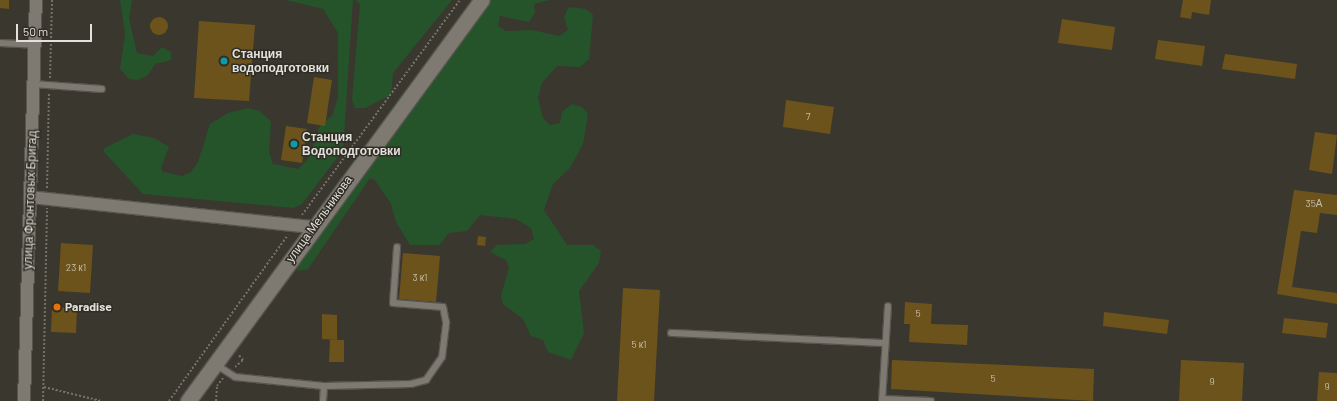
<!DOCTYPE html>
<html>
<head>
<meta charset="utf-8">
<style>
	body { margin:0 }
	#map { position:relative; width:1337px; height:401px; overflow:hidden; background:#3a372f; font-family:Barlow,sans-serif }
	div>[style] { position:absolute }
	.green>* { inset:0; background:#25542a }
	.building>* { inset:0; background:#6c531b }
	.round { border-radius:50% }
	.path>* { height:2px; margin-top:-1px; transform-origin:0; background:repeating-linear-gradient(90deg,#74716a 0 2px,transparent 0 4px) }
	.roads { filter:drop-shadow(1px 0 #57554e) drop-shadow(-1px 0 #57554e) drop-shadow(0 1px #57554e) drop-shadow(0 -1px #57554e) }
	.service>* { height:6px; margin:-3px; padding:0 3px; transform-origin:3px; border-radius:3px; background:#7e7a71 }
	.minor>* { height:12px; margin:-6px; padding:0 6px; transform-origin:6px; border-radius:6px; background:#7e7a71 }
	.tertiary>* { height:15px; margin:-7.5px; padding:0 7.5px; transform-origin:7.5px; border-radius:7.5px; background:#7e7a71 }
	.dots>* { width:11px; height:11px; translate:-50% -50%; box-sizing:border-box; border:2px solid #302d25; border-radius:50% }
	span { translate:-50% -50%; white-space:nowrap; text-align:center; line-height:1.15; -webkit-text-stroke:3px #302d25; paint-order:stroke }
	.number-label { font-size:10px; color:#c5beac }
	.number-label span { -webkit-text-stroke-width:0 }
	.poi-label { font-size:12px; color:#e3e1dc; font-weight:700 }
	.left { translate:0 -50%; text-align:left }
	.street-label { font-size:12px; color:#e3e1dc }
	.scale { position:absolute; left:16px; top:24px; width:76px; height:18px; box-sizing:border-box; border:2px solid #e3e1dc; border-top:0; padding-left:5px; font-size:12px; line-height:14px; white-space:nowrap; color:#e3e1dc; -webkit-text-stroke:3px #302d25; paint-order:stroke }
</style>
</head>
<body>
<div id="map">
	<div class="green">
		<i style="clip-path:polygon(120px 0,132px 0,129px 19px,137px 53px,153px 56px,162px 47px,171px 52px,171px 60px,155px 64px,148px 75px,138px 80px,129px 79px,120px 69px,125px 34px)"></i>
		<i style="clip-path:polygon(286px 0,353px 0,343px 150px,302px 204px,293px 208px,143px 194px,103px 151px,105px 148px,133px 134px,154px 138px,169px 147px,161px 168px,163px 172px,182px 176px,191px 172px,198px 162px,210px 124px,228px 113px,248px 108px,260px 111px,271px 122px,269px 152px,273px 164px,298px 169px,309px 158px,320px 125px,332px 116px,338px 98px,338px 33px,323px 9px)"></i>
		<i style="clip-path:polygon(356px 0,452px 0,393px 73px,391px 95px,365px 108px,355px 108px,352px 100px,360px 5px)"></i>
		<i style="clip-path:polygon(489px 0,550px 0,534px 4px,535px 13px,529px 22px,500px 16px,498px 26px,506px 31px,532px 30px,559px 36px,568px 30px,564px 17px,569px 7px,586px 9px,593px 15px,589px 59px,580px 67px,557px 66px,542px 83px,538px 98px,543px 118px,550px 125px,560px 123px,562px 112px,572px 104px,582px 107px,588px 114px,583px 144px,570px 168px,553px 184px,544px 210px,567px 245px,593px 245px,601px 251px,599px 263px,579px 291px,584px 333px,571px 360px,548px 352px,543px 340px,531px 336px,523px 319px,503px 304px,501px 296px,509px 267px,506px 260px,490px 252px,497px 245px,525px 244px,534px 239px,531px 228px,516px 219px,480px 215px,467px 231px,449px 233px,439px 245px,410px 245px,396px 222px,391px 204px,375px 180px,370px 178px,308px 269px,297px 271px,298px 265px)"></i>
	</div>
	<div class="building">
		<i style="clip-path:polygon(0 0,9px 0,9px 9px,0 8px)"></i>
		<i style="clip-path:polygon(1183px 0,1211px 0,1209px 15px,1192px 12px,1191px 19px,1180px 17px)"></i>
		<i class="round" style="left:150px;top:17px;width:18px;height:18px"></i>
		<i style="clip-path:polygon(1062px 19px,1115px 27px,1112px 50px,1058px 43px)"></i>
		<i style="clip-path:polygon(199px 21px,255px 25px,249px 101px,194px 98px)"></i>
		<i style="clip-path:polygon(1158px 40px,1205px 46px,1202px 66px,1155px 59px)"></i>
		<i style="clip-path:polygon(1225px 54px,1297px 64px,1295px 79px,1222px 69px)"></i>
		<i style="clip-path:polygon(314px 77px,332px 80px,325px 126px,307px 123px)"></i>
		<i style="clip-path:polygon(786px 100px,834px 107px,830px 134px,783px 127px)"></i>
		<i style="clip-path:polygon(286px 126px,307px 129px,302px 163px,281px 160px)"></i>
		<i style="clip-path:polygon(1315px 132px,1337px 135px,1332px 174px,1309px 170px)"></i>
		<i style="clip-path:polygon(1294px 190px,1337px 195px,1337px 215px,1320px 213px,1317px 233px,1301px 231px,1292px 287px,1337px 293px,1337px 304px,1277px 294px)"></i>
		<i style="clip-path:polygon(478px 236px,486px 237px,485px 246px,477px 245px)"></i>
		<i style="clip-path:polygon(61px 243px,93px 245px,90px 293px,58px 291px)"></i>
		<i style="clip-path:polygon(403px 253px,440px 256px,436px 302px,399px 299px)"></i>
		<i style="clip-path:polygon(623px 288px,660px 290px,654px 401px,617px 401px)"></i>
		<i style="clip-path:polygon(905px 302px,932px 304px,931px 324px,968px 325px,967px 345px,909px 342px,910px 324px,904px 324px)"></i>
		<i style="clip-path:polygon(52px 307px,77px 308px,76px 333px,51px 332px)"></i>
		<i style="clip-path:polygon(1104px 312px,1169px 320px,1167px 334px,1103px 326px)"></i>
		<i style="clip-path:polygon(322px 314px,337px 315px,337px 340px,322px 339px)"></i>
		<i style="clip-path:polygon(1284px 318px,1328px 323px,1326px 338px,1282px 333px)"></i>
		<i style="clip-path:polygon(330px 340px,344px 340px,344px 362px,329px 362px)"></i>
		<i style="clip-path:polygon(892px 360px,1094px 369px,1093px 401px,891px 389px)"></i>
		<i style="clip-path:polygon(1181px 360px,1244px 363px,1242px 401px,1179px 401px)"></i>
		<i style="clip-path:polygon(1319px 372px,1337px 373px,1337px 401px,1317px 401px)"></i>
	</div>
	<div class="path">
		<i style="left:50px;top:78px;width:78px;rotate:-88.5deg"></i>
		<i style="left:47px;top:188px;width:96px;rotate:-88.8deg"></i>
		<i style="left:302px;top:215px;width:267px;rotate:-53.7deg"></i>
		<i style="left:235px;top:367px;width:11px;rotate:-41deg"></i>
		<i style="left:243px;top:360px;width:8px;rotate:-130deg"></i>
		<i style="left:44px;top:387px;width:59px;rotate:13.8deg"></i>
		<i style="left:43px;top:401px;width:193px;rotate:-88.8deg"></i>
		<i style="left:169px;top:401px;width:204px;rotate:-54.4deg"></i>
		<i style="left:216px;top:401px;width:15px;rotate:-86deg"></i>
		<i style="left:217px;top:386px;width:10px;rotate:-53deg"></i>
	</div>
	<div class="roads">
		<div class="service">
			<i style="left:0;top:43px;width:35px;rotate:3deg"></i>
			<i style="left:33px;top:84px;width:69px;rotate:4.1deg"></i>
			<i style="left:671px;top:333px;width:214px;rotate:2.7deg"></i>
			<i style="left:215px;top:364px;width:24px;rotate:33deg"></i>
			<i style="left:235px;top:377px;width:89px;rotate:5.8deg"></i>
			<i style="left:324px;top:386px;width:87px;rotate:-1.3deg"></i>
			<i style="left:411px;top:384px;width:16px;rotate:-15deg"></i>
			<i style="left:426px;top:380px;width:28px;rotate:-55deg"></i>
			<i style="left:442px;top:357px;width:35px;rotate:-83deg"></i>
			<i style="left:446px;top:322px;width:15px;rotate:-101deg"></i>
			<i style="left:443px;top:307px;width:50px;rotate:-175.4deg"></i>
			<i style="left:393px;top:303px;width:56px;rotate:-85.9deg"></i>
			<i style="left:882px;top:399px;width:49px;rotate:2.3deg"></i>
			<i style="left:323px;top:401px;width:15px;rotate:-86deg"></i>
			<i style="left:882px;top:401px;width:95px;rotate:-86.4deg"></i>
		</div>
		<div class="minor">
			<i style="left:30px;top:197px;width:284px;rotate:6.1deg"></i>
			<i style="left:24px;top:401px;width:401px;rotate:-88.3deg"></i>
		</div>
		<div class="tertiary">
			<i style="left:188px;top:401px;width:497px;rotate:-53.8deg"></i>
		</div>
	</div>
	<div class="dots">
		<i style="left:224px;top:61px;background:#0f9aa8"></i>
		<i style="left:294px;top:144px;background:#0f9aa8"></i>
		<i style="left:57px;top:307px;background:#e8710a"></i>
	</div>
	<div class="number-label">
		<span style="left:808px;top:117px">7</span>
		<span style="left:1314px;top:204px">35А</span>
		<span style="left:76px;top:268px">23 к1</span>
		<span style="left:420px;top:278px">3 к1</span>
		<span style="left:918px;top:314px">5</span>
		<span style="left:639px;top:345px">5 к1</span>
		<span style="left:993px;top:379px">5</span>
		<span style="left:1212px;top:382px">9</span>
		<span style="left:1327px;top:387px">9</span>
	</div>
	<div class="poi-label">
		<span class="left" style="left:232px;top:61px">Станция<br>водоподготовки</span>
		<span class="left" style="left:302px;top:144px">Станция<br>Водоподготовки</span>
		<span class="left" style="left:65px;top:307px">Paradise</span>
	</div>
	<div class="street-label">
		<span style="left:30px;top:200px;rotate:-88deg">улица Фронтовых Бригад</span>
		<span style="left:319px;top:219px;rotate:-54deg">улица Мельникова</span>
	</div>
	<div class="scale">50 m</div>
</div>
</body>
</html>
